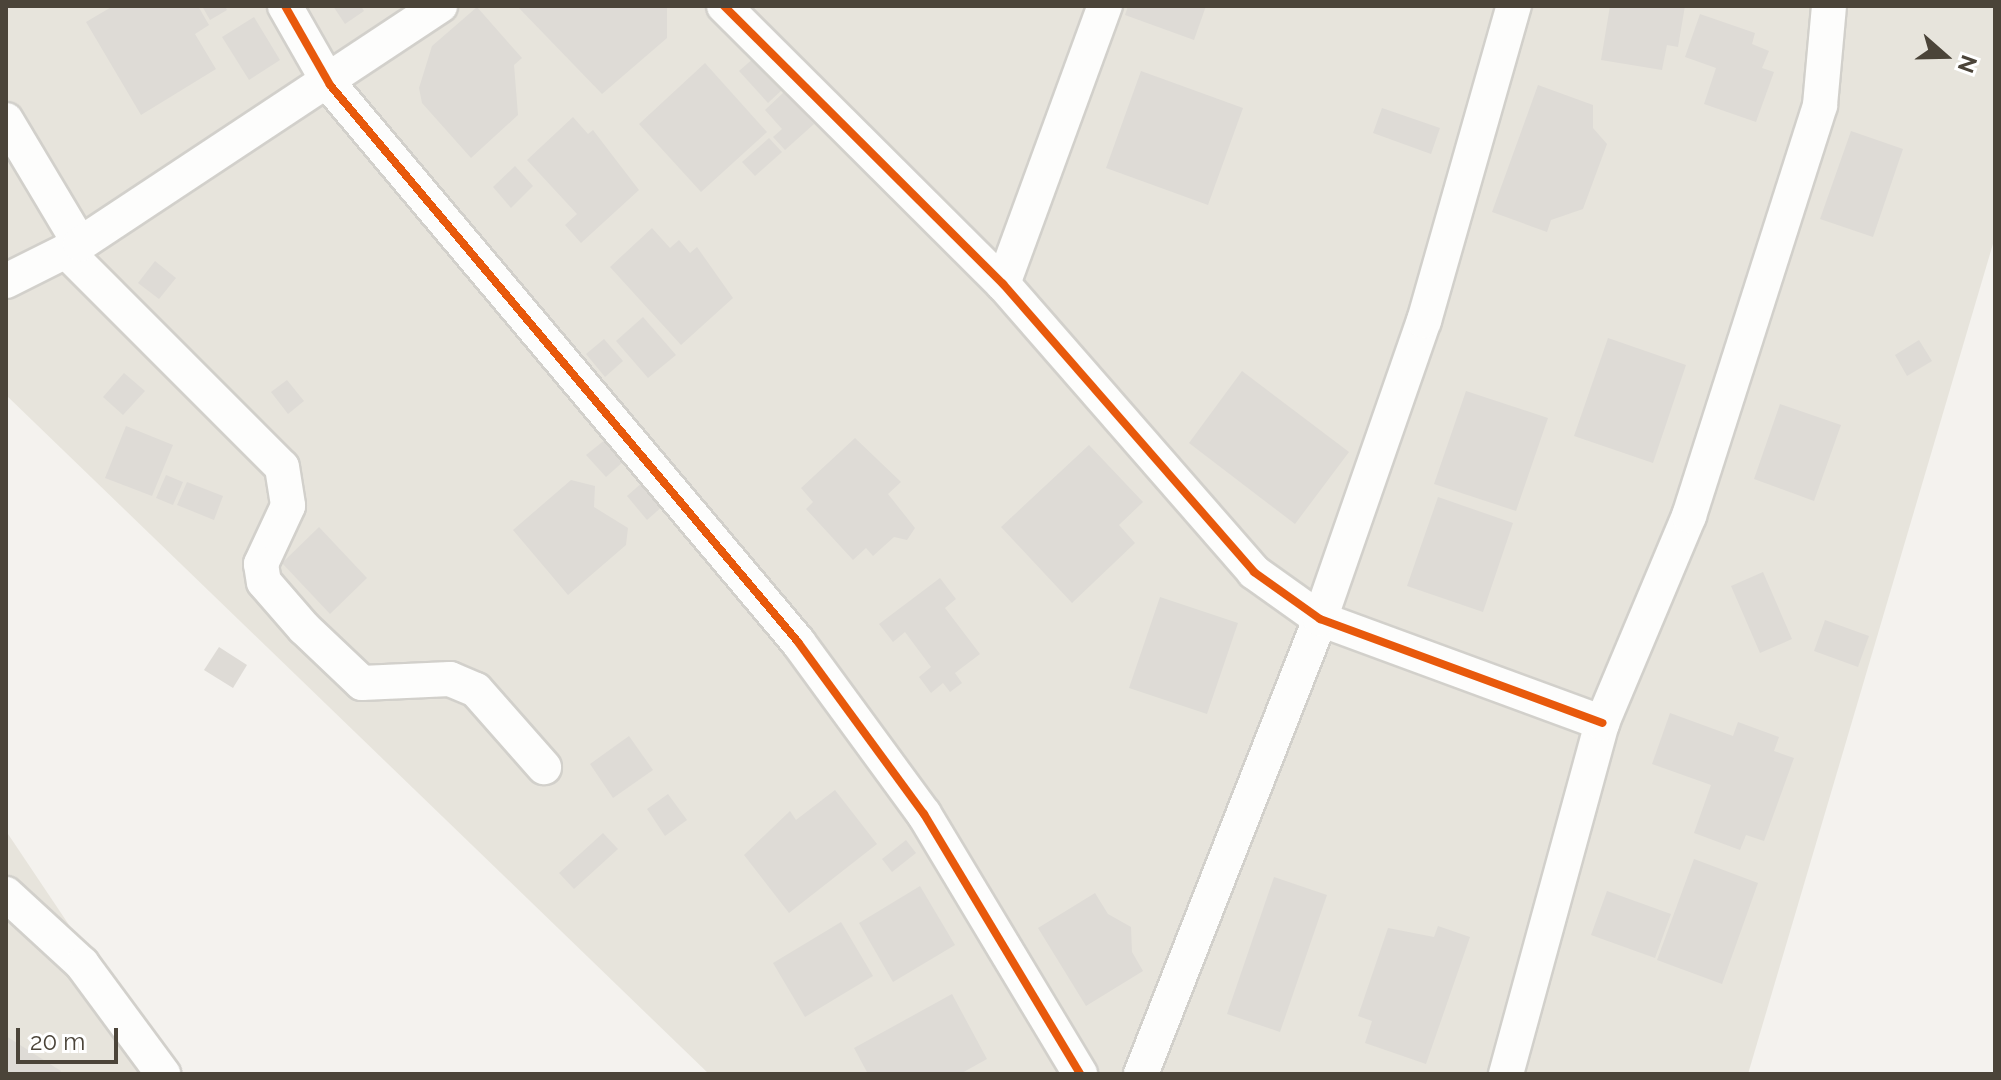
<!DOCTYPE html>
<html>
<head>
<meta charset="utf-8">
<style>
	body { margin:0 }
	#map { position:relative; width:2001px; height:1080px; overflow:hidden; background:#f4f2ee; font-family:Raleway,sans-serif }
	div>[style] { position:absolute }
	.residential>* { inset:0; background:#e7e4dc }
	.building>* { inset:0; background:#dedbd6 }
	.roads { filter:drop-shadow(2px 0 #d2d0cb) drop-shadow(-2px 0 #d2d0cb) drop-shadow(0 2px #d2d0cb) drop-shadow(0 -2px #d2d0cb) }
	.minor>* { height:34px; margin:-17px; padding:0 17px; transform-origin:17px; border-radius:17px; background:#fdfdfc }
	.cycleway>* { height:8px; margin:-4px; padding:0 4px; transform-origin:4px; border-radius:4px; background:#e8590c }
	span { translate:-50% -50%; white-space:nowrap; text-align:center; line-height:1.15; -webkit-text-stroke:6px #fff; paint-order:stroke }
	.frame { position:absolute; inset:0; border:8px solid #4b4439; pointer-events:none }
	.north { position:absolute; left:1905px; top:16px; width:80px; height:80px; -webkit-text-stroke:6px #fff; paint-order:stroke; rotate:110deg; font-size:22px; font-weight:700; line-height:32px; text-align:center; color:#4b4439 }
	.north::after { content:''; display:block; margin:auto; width:28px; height:36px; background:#4b4439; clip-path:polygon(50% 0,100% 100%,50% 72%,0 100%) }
	.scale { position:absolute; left:16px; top:1028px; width:102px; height:36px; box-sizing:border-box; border:4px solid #4b4439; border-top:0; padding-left:10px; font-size:24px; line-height:28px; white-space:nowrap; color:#4b4439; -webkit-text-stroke:6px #fff; paint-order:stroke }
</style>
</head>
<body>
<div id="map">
	<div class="residential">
		<i style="clip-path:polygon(6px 6px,1995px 6px,1995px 237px,1748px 1074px,709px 1074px,6px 395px)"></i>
		<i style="clip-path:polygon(6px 831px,169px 1074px,6px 1074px)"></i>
	</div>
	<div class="building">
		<i style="clip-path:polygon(113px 6px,198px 6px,209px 25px,195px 34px,216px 69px,141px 115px,86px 22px)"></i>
		<i style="clip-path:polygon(202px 6px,225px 6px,227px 10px,210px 20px)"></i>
		<i style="clip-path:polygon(333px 6px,361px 6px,364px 11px,345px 24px)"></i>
		<i style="clip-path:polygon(517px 6px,667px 6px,667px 38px,602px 94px)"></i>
		<i style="clip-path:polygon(1128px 6px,1206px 6px,1194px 40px,1125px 15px)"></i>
		<i style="clip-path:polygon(1610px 6px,1685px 6px,1678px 47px,1667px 45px,1662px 70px,1601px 60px)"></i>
		<i style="clip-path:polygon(477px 7px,522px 58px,514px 65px,518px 115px,471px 158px,422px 103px,419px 88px,432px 46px)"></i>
		<i style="clip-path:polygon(1700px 14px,1755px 33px,1752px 44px,1769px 51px,1762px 68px,1774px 72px,1756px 122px,1704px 104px,1716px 68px,1685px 57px)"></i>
		<i style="clip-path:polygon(254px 17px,280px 60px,249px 80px,222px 37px)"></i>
		<i style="clip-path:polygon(755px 57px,784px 88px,768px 103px,739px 71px)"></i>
		<i style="clip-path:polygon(705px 63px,767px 132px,701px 192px,639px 124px)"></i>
		<i style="clip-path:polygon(1141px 71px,1243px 108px,1208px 205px,1106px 168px)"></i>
		<i style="clip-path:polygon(1538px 85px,1593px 105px,1593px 128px,1607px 144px,1583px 209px,1551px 220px,1547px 232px,1492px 212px)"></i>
		<i style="clip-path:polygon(784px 92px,814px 124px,785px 150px,773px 137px,782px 129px,765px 110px)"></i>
		<i style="clip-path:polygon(1382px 108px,1440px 128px,1431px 154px,1373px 133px)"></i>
		<i style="clip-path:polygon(573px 117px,588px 134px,593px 130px,639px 190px,581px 243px,565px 225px,577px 214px,527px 160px)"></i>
		<i style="clip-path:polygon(1851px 131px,1903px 149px,1873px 237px,1820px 219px)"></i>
		<i style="clip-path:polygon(769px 138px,782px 152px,755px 176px,742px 162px)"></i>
		<i style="clip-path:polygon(515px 166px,533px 186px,511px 208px,493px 187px)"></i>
		<i style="clip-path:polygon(652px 228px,670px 248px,679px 240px,690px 253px,697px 247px,733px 298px,681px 345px,610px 267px)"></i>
		<i style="clip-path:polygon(155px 261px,176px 278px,159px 299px,138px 283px)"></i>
		<i style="clip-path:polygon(643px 317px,676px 355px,648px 378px,616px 341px)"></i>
		<i style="clip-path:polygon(1608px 338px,1686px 365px,1653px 463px,1574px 436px)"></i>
		<i style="clip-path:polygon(604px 339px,623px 361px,605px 377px,586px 354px)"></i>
		<i style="clip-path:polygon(1919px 340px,1932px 361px,1907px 376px,1895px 355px)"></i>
		<i style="clip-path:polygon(1242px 371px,1349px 452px,1295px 524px,1189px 443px)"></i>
		<i style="clip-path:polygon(124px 373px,145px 391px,123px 415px,103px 397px)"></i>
		<i style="clip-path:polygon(287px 380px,304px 401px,288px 414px,271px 392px)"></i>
		<i style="clip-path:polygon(1466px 391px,1548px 418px,1516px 511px,1434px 484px)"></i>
		<i style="clip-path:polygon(1780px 404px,1841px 425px,1814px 501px,1754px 479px)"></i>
		<i style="clip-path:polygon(126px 426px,173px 445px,152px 496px,105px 478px)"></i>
		<i style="clip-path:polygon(855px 438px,901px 482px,888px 494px,915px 528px,907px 540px,894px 537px,873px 556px,866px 548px,853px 560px,806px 509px,813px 502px,801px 488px)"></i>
		<i style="clip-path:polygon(606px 439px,624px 461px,606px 477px,586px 455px)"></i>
		<i style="clip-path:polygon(1089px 445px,1143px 502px,1119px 525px,1135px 543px,1072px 603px,1001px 527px)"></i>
		<i style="clip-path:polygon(166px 475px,183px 482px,173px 505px,156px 498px)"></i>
		<i style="clip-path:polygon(571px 480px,595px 486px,594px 507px,628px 528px,626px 545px,568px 595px,513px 530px)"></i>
		<i style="clip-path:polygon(644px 481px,664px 505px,647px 520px,627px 496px)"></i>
		<i style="clip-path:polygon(187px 482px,223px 496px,214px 520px,177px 505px)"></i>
		<i style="clip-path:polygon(1438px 497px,1513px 523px,1483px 612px,1407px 586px)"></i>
		<i style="clip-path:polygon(319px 527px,367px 578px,330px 614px,282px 563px)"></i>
		<i style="clip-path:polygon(1763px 572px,1792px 639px,1760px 653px,1731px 586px)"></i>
		<i style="clip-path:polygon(940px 578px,956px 599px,945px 608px,980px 654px,955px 673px,962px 683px,950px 692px,943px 683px,931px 693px,919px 677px,931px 667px,905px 632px,893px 642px,879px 624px)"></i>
		<i style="clip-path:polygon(1160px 597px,1238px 623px,1207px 714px,1129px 688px)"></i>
		<i style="clip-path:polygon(1825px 620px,1869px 636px,1858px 667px,1814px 651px)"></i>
		<i style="clip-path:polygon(219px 647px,247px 665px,233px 688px,204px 670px)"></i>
		<i style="clip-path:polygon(1670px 713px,1733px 736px,1738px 722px,1779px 737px,1774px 751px,1794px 758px,1764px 841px,1746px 835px,1740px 850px,1694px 833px,1711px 785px,1652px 764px)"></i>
		<i style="clip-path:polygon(629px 736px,653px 770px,613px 798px,590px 764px)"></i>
		<i style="clip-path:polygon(835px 790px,877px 844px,789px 913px,744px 855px,790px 811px,796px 820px)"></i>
		<i style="clip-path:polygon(668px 794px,687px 820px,665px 836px,647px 809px)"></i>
		<i style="clip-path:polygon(603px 833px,618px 849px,574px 889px,559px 873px)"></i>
		<i style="clip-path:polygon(906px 840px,916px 853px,892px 872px,882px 859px)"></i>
		<i style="clip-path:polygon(1694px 859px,1758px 883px,1722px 984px,1657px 960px)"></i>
		<i style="clip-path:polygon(1274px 877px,1327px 895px,1280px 1032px,1227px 1014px)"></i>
		<i style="clip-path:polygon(920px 886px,955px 945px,893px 982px,859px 923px)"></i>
		<i style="clip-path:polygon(1607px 891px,1671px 914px,1655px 958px,1591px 935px)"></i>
		<i style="clip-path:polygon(1095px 893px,1108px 914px,1131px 927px,1132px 952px,1143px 971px,1086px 1006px,1038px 928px)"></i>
		<i style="clip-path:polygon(841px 922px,873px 976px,805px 1017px,773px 963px)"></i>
		<i style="clip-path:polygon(1438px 926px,1470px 937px,1426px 1064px,1365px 1043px,1372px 1021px,1358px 1016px,1388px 928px,1434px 937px)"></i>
		<i style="clip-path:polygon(952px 994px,987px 1059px,960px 1074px,868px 1074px,854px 1048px)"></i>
		<i style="clip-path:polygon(6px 1036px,61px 1071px,59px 1074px,6px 1074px)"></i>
	</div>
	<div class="roads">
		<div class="minor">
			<i style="left:285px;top:6px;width:91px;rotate:60.3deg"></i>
			<i style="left:330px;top:85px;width:728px;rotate:49.96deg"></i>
			<i style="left:798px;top:642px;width:213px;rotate:53.8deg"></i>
			<i style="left:924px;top:814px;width:303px;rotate:59deg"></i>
			<i style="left:724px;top:6px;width:394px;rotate:44.9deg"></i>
			<i style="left:1003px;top:284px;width:382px;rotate:48.9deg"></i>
			<i style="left:1254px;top:572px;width:81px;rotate:35.5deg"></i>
			<i style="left:1320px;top:619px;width:301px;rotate:20.2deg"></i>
			<i style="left:6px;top:120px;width:144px;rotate:59.2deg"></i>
			<i style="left:66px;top:251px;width:305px;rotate:45deg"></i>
			<i style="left:282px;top:467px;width:39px;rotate:81deg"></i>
			<i style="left:288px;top:506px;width:64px;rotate:115deg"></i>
			<i style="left:261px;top:564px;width:18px;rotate:81deg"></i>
			<i style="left:264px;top:582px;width:61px;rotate:49deg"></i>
			<i style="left:304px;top:628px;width:80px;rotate:43.5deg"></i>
			<i style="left:362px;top:683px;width:88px;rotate:-2.6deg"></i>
			<i style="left:450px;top:679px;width:28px;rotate:23deg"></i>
			<i style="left:476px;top:690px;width:103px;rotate:48.6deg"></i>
			<i style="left:6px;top:281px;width:83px;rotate:-26.6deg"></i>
			<i style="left:80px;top:244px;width:432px;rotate:-33.5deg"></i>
			<i style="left:1003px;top:284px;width:296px;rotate:-69.9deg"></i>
			<i style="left:6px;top:894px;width:103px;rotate:42.6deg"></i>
			<i style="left:82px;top:964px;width:137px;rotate:53.6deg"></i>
			<i style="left:1141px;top:1074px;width:489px;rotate:-68.5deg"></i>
			<i style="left:1320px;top:619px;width:316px;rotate:-70.8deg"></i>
			<i style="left:1424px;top:321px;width:328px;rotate:-74.1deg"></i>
			<i style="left:1506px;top:1074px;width:364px;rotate:-74.7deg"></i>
			<i style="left:1602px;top:723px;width:225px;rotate:-67.2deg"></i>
			<i style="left:1689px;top:516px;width:431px;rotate:-72.3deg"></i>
			<i style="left:1820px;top:105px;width:99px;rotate:-84.8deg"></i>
		</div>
	</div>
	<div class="cycleway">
		<i style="left:285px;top:6px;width:91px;rotate:60.3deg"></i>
		<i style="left:330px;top:85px;width:728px;rotate:49.96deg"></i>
		<i style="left:798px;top:642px;width:213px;rotate:53.8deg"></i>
		<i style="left:924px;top:814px;width:303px;rotate:59deg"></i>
		<i style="left:724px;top:6px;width:394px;rotate:44.9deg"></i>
		<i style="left:1003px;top:284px;width:382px;rotate:48.9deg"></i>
		<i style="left:1254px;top:572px;width:81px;rotate:35.5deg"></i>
		<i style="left:1320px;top:619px;width:301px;rotate:20.2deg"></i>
	</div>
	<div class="frame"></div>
	<div class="north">N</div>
	<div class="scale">20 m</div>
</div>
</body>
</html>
